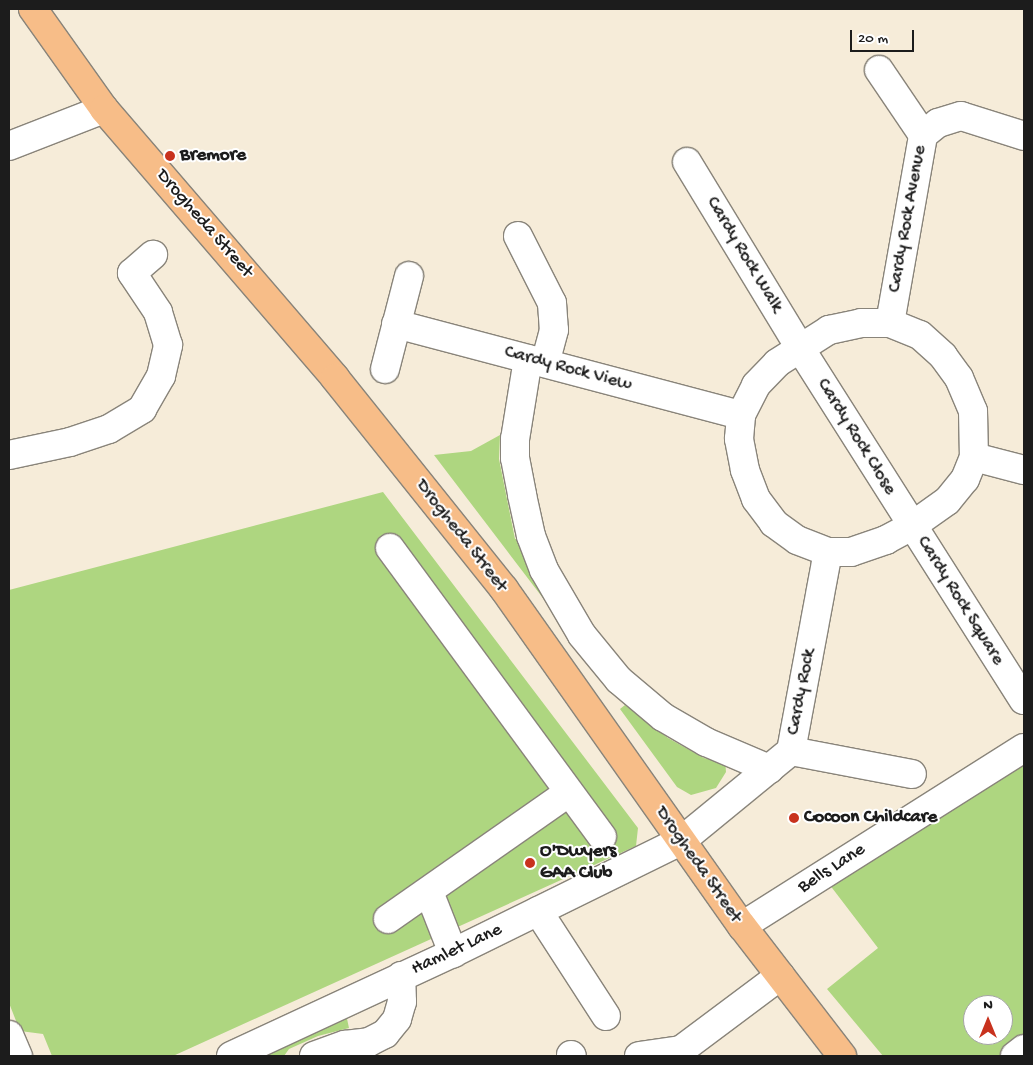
<!DOCTYPE html>
<html>
<head>
<meta charset="utf-8">
<style>
	body { margin:0 }
	#map { position:relative; width:1033px; height:1065px; overflow:hidden; background:#f6ecd9; font-family:"Gochi Hand",sans-serif }
	div>[style] { position:absolute }
	.green>* { inset:0; background:#aed680 }
	.roads { filter:drop-shadow(1px 0 #89847a) drop-shadow(-1px 0 #89847a) drop-shadow(0 1px #89847a) drop-shadow(0 -1px #89847a) }
	.minor>* { height:28px; margin:-14px; padding:0 14px; transform-origin:14px; border-radius:14px; background:#fff }
	.major>* { height:28px; margin:-14px; padding:0 14px; transform-origin:14px; border-radius:14px; background:#f7bd88 }
	.dots>* { width:14px; height:14px; translate:-50% -50%; box-sizing:border-box; border:2px solid #fff; border-radius:50% }
	span { translate:-50% -50%; white-space:nowrap; text-align:center; line-height:1.15; -webkit-text-stroke:4px #fff; paint-order:stroke }
	.poi-label { font-size:19px; color:#1c1c1c; font-weight:700 }
	.left { translate:0 -50%; text-align:left }
	.street-label { font-size:19px; color:#1c1c1c }
	.frame { position:absolute; inset:0; border:10px solid #1c1c1c; pointer-events:none }
	.north { position:absolute; left:963px; top:995px; width:50px; height:50px; box-sizing:border-box; background:#fff; border:1px solid #a4a4a4; border-radius:50%; rotate:0deg; font-size:14px; font-weight:700; line-height:20px; text-align:center; color:#1c1c1c }
	.north::after { content:''; display:block; margin:auto; width:18px; height:22px; background:#c8321e; clip-path:polygon(50% 0,100% 100%,50% 72%,0 100%) }
	.scale { position:absolute; left:850px; top:30px; width:64px; height:22px; box-sizing:border-box; border:2px solid #1c1c1c; border-top:0; padding-left:6px; font-size:15px; line-height:18px; white-space:nowrap; color:#1c1c1c; -webkit-text-stroke:4px #fff; paint-order:stroke }
</style>
</head>
<body>
<div id="map">
	<div class="green">
		<i style="clip-path:polygon(500px 435px,499px 459px,515px 539px,526px 536px,565px 627px,434px 455px,471px 451px)"></i>
		<i style="clip-path:polygon(383px 492px,638px 828px,636px 846px,173px 1056px,52px 1056px,43px 1034px,20px 1031px,9px 1003px,9px 590px)"></i>
		<i style="clip-path:polygon(625px 705px,668px 738px,704px 758px,712px 760px,715px 755px,725px 758px,726px 772px,716px 788px,691px 795px,677px 787px,620px 709px)"></i>
		<i style="clip-path:polygon(evenodd,1024px 753px,1024px 1056px,883px 1056px,827px 989px,878px 948px,826px 880px,1024px 753px,973px 1005px,1003px 1005px,1003px 1035px,973px 1035px,973px 1005px)"></i>
		<i style="clip-path:polygon(346px 1014px,349px 1028px,318px 1036px,289px 1049px,284px 1056px,261px 1056px)"></i>
	</div>
	<div class="roads">
		<div class="minor">
			<i style="left:879px;top:70px;width:78px;rotate:55.9deg"></i>
			<i style="left:9px;top:146px;width:102px;rotate:-21.3deg"></i>
			<i style="left:687px;top:162px;width:218px;rotate:58.7deg"></i>
			<i style="left:800px;top:348px;width:417px;rotate:57.6deg"></i>
			<i style="left:518px;top:236px;width:75px;rotate:63.1deg"></i>
			<i style="left:552px;top:303px;width:27px;rotate:86deg"></i>
			<i style="left:554px;top:330px;width:34px;rotate:105deg"></i>
			<i style="left:861px;top:323px;width:29px"></i>
			<i style="left:890px;top:323px;width:32px;rotate:22deg"></i>
			<i style="left:920px;top:335px;width:31px;rotate:42deg"></i>
			<i style="left:943px;top:356px;width:27px;rotate:54deg"></i>
			<i style="left:959px;top:378px;width:36px;rotate:67deg"></i>
			<i style="left:973px;top:411px;width:46px;rotate:88.8deg"></i>
			<i style="left:974px;top:457px;width:24px;rotate:112deg"></i>
			<i style="left:965px;top:479px;width:28px;rotate:129deg"></i>
			<i style="left:947px;top:501px;width:43px;rotate:144.5deg"></i>
			<i style="left:912px;top:526px;width:30px;rotate:152deg"></i>
			<i style="left:886px;top:540px;width:37px;rotate:161deg"></i>
			<i style="left:851px;top:552px;width:23px;rotate:180deg"></i>
			<i style="left:828px;top:552px;width:33px;rotate:-159deg"></i>
			<i style="left:797px;top:540px;width:29px;rotate:-144deg"></i>
			<i style="left:774px;top:523px;width:30px;rotate:-127deg"></i>
			<i style="left:756px;top:499px;width:31px;rotate:-111deg"></i>
			<i style="left:745px;top:470px;width:32px;rotate:-101deg"></i>
			<i style="left:739px;top:439px;width:24px;rotate:-85deg"></i>
			<i style="left:741px;top:415px;width:34px;rotate:-63deg"></i>
			<i style="left:756px;top:385px;width:30px;rotate:-46deg"></i>
			<i style="left:777px;top:363px;width:62px;rotate:-32.4deg"></i>
			<i style="left:829px;top:330px;width:33px;rotate:-12deg"></i>
			<i style="left:890px;top:323px;width:191px;rotate:-80deg"></i>
			<i style="left:923px;top:135px;width:19px;rotate:-39deg"></i>
			<i style="left:938px;top:123px;width:24px;rotate:-17deg"></i>
			<i style="left:961px;top:116px;width:66px;rotate:17.6deg"></i>
			<i style="left:396px;top:324px;width:357px;rotate:14.8deg"></i>
			<i style="left:528px;top:359px;width:81px;rotate:99.2deg"></i>
			<i style="left:515px;top:439px;width:19px;rotate:90deg"></i>
			<i style="left:515px;top:458px;width:38px;rotate:79deg"></i>
			<i style="left:522px;top:495px;width:42px;rotate:77.6deg"></i>
			<i style="left:531px;top:536px;width:36px;rotate:69deg"></i>
			<i style="left:544px;top:570px;width:75px;rotate:59.7deg"></i>
			<i style="left:582px;top:635px;width:58px;rotate:50.6deg"></i>
			<i style="left:619px;top:680px;width:57px;rotate:40.1deg"></i>
			<i style="left:663px;top:717px;width:50px;rotate:30.2deg"></i>
			<i style="left:706px;top:742px;width:69px;rotate:23.2deg"></i>
			<i style="left:385px;top:369px;width:96px;rotate:-75.5deg"></i>
			<i style="left:9px;top:455px;width:62px;rotate:-12deg"></i>
			<i style="left:70px;top:442px;width:41px;rotate:-18.4deg"></i>
			<i style="left:109px;top:429px;width:39px;rotate:-31deg"></i>
			<i style="left:142px;top:409px;width:38px;rotate:-60deg"></i>
			<i style="left:161px;top:376px;width:32px;rotate:-77deg"></i>
			<i style="left:168px;top:345px;width:34px;rotate:-107deg"></i>
			<i style="left:158px;top:312px;width:47px;rotate:-123.7deg"></i>
			<i style="left:132px;top:273px;width:28px;rotate:-41deg"></i>
			<i style="left:974px;top:457px;width:52px;rotate:14.6deg"></i>
			<i style="left:390px;top:548px;width:358px;rotate:53.7deg"></i>
			<i style="left:791px;top:751px;width:123px;rotate:10.8deg"></i>
			<i style="left:429px;top:892px;width:66px;rotate:68.5deg"></i>
			<i style="left:538px;top:911px;width:125px;rotate:57.1deg"></i>
			<i style="left:388px;top:919px;width:220px;rotate:-35deg"></i>
			<i style="left:742px;top:926px;width:333px;rotate:-32.3deg"></i>
			<i style="left:9px;top:1035px;width:23px;rotate:67deg"></i>
			<i style="left:571px;top:1055px;width:1px;rotate:45deg"></i>
			<i style="left:231px;top:1056px;width:245px;rotate:-24.9deg"></i>
			<i style="left:453px;top:953px;width:254px;rotate:-26.2deg"></i>
			<i style="left:681px;top:841px;width:142px;rotate:-39.3deg"></i>
			<i style="left:791px;top:751px;width:202px;rotate:-79.5deg"></i>
			<i style="left:314px;top:1056px;width:33px;rotate:-20deg"></i>
			<i style="left:345px;top:1045px;width:24px;rotate:-7deg"></i>
			<i style="left:369px;top:1042px;width:18px;rotate:-27deg"></i>
			<i style="left:385px;top:1034px;width:19px;rotate:-51deg"></i>
			<i style="left:397px;top:1019px;width:18px;rotate:-74deg"></i>
			<i style="left:402px;top:1002px;width:26px;rotate:-92deg"></i>
			<i style="left:639px;top:1056px;width:42px;rotate:-8.1deg"></i>
			<i style="left:681px;top:1050px;width:124px;rotate:-36.8deg"></i>
			<i style="left:1015px;top:1056px;width:11px;rotate:-38deg"></i>
		</div>
		<div class="major">
			<i style="left:33px;top:9px;width:123px;rotate:54.6deg"></i>
			<i style="left:104px;top:109px;width:355px;rotate:49.3deg"></i>
			<i style="left:335px;top:378px;width:270px;rotate:51.3deg"></i>
			<i style="left:504px;top:589px;width:413px;rotate:54.8deg"></i>
			<i style="left:742px;top:926px;width:164px;rotate:52.4deg"></i>
		</div>
	</div>
	<div class="dots">
		<i style="left:170px;top:156px;background:#c8321e"></i>
		<i style="left:794px;top:818px;background:#c8321e"></i>
		<i style="left:530px;top:863px;background:#c8321e"></i>
	</div>
	<div class="poi-label">
		<span class="left" style="left:180px;top:156px">Bremore</span>
		<span class="left" style="left:804px;top:818px">Cocoon Childcare</span>
		<span class="left" style="left:540px;top:863px">O'Dwyers<br>GAA Club</span>
	</div>
	<div class="street-label">
		<span style="left:908px;top:219px;rotate:-80deg">Cardy Rock Avenue</span>
		<span style="left:204px;top:224px;rotate:49deg">Drogheda Street</span>
		<span style="left:744px;top:255px;rotate:59deg">Cardy Rock Walk</span>
		<span style="left:568px;top:369px;rotate:15deg">Cardy Rock View</span>
		<span style="left:856px;top:437px;rotate:58deg">Cardy Rock Close</span>
		<span style="left:461px;top:536px;rotate:52deg">Drogheda Street</span>
		<span style="left:960px;top:601px;rotate:58deg">Cardy Rock Square</span>
		<span style="left:802px;top:692px;rotate:-79deg">Cardy Rock</span>
		<span style="left:698px;top:865px;rotate:55deg">Drogheda Street</span>
		<span style="left:832px;top:869px;rotate:-33deg">Bells Lane</span>
		<span style="left:457px;top:950px;rotate:-25deg">Hamlet Lane</span>
	</div>
	<div class="frame"></div>
	<div class="north">N</div>
	<div class="scale">20 m</div>
</div>
</body>
</html>
